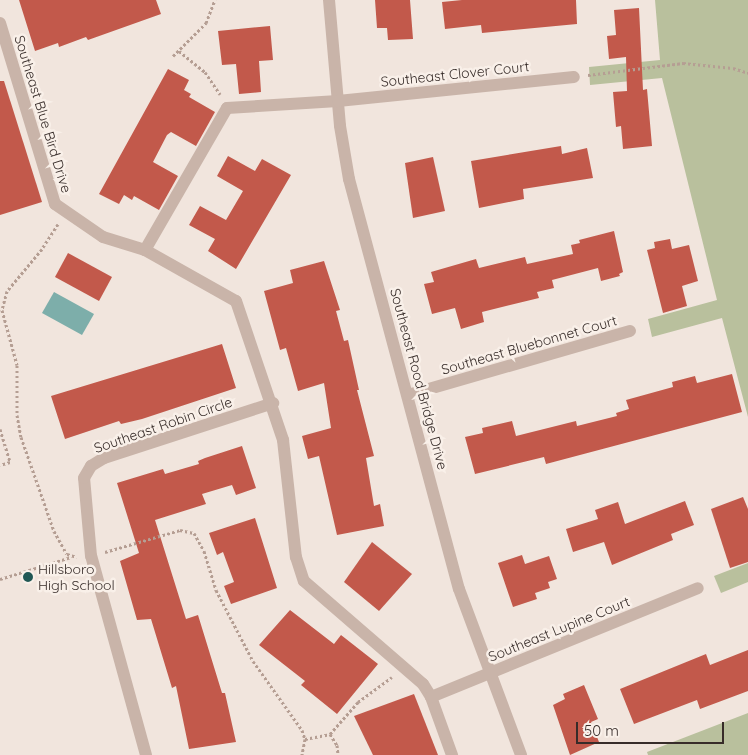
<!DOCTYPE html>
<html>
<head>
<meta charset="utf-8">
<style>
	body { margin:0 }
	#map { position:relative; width:748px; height:755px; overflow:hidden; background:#f1e5dd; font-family:Quicksand,sans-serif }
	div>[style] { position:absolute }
	.green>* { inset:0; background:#b9c09d }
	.water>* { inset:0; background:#7daeaa }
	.building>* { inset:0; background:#c2594b }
	.path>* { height:3px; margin-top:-1.5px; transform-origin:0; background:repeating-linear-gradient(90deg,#b59e93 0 2.5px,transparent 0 5px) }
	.street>* { height:12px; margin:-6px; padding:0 6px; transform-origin:6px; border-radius:6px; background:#c9b4a9 }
	.dots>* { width:14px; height:14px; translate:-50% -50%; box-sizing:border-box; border:2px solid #f9f0e9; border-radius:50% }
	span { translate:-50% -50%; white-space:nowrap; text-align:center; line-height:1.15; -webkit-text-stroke:5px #f9f0e9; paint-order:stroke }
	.street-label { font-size:14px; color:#372c29 }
	.poi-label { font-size:14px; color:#372c29 }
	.left { translate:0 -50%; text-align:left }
	.scale { position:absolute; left:576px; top:722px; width:148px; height:22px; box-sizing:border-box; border:2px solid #372c29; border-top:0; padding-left:6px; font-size:15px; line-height:18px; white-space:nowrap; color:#372c29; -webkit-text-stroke:4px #f9f0e9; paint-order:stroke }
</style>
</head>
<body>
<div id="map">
	<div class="green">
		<i style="clip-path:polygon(655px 0,748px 0,748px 417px,722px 318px,652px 337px,648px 319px,717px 300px,662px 78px,590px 85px,589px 67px,660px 60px)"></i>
		<i style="clip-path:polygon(748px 563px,748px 582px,721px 593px,714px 576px)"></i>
		<i style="clip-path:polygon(748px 713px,748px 755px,648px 755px,647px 752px)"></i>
	</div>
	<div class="water">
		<i style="clip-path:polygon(54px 292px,94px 314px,82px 335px,42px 313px)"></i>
	</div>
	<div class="building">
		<i style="clip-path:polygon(19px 0,156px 0,161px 14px,88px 40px,86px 37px,59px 47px,58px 43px,35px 51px)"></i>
		<i style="clip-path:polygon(375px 0,410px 0,413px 39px,388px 40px,387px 28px,377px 28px)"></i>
		<i style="clip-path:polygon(462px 0,576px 0,577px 24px,482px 33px,481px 25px,445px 29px,442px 2px)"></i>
		<i style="clip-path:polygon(639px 8px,643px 90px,647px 89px,652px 146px,623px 149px,621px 126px,616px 127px,613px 92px,627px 91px,626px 57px,609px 59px,607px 36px,616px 35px,614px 10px)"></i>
		<i style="clip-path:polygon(270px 26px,273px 60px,259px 61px,261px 92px,239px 94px,236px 64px,222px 65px,218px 31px)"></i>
		<i style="clip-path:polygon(168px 69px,189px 80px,184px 90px,191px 94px,189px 97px,215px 112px,196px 146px,171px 132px,167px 135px,153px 162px,178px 176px,159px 210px,134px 196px,132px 200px,124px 195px,119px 204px,99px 194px)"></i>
		<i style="clip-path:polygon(0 81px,4px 81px,42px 202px,0 215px)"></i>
		<i style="clip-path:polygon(561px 146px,562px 154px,587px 148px,593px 178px,523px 189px,524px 199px,479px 208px,471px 161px)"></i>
		<i style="clip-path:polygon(228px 156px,255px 171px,262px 159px,291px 175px,236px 269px,208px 251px,215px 239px,189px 225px,200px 206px,226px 220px,243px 191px,217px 176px)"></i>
		<i style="clip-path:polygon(433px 157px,445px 211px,413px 218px,405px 163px)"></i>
		<i style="clip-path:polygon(614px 231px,623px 272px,619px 274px,620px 276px,601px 281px,598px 268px,552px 280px,554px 288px,537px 292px,539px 298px,482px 312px,484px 322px,461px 329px,455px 308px,432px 314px,424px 284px,434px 282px,431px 272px,476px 259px,479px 268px,525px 257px,527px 264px,573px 254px,571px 245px,580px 243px,579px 240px)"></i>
		<i style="clip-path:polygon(670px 239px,672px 249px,689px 245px,698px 281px,682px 286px,687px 306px,663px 313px,647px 250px,655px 248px,654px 242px)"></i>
		<i style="clip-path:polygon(68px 253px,112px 277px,99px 301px,55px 277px)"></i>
		<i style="clip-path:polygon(324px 261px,340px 310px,336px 311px,344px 341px,348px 340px,359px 390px,357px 390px,374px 456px,366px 458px,374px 506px,380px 504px,384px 526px,337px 535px,319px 456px,308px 459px,302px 436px,331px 428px,324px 383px,298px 391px,286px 348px,280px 350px,264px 291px,293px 283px,290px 270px)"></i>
		<i style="clip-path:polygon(222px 344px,236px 388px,142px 419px,121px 424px,119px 421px,65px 439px,51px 396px)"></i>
		<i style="clip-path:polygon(732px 374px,742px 412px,546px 464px,544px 457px,475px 474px,465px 437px,483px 433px,482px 428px,512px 421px,516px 436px,576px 421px,577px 426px,617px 416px,616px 413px,629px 409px,626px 400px,673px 387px,672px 382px,695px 376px,697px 383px)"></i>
		<i style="clip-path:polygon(242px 446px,256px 488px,236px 495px,232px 485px,202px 494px,206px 504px,155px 520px,186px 619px,198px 615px,222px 693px,225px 693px,236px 742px,189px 749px,176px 686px,172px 688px,151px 619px,137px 620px,120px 561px,139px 553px,117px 483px,163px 469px,165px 474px,199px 464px,198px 461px,205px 458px)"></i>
		<i style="clip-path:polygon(743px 497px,748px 509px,748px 562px,730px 568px,711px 509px)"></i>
		<i style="clip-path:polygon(685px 501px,694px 525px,671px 534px,673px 540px,612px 565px,604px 542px,573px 552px,566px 529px,598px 519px,595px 510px,618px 502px,625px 524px)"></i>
		<i style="clip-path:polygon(255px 518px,277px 588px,231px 604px,224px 586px,234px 582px,223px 552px,217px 555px,209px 533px)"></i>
		<i style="clip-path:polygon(372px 542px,412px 574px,379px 611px,344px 582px)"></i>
		<i style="clip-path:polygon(522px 555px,525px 564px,549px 556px,557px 579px,548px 582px,550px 588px,535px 593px,537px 599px,513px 607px,498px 563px)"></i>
		<i style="clip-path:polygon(290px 610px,334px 644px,341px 635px,378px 664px,337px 714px,301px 685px,305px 681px,259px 645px)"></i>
		<i style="clip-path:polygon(748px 650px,748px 691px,700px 709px,697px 700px,634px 724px,620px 689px,706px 654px,710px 665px)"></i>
		<i style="clip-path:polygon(584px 685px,598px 719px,591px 722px,599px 742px,570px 755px,553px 705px,565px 699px,563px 694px)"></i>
		<i style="clip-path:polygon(414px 694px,438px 755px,373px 755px,354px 716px)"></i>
	</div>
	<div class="path">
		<i style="left:179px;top:51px;width:33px;rotate:39deg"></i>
		<i style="left:205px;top:72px;width:27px;rotate:56deg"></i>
		<i style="left:173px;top:56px;width:47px;rotate:-45deg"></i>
		<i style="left:206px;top:23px;width:25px;rotate:-69deg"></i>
		<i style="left:588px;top:75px;width:96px;rotate:-7.2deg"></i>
		<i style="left:683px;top:63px;width:50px;rotate:5.7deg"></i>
		<i style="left:733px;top:68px;width:16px;rotate:18deg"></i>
		<i style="left:58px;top:224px;width:30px;rotate:123deg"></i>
		<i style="left:42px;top:249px;width:55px;rotate:129.8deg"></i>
		<i style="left:7px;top:291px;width:20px;rotate:105deg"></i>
		<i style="left:2px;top:310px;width:57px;rotate:74.7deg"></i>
		<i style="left:17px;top:365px;width:50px;rotate:90deg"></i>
		<i style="left:17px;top:415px;width:22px;rotate:80deg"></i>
		<i style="left:21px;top:437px;width:100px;rotate:70.7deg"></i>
		<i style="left:54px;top:531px;width:26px;rotate:61deg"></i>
		<i style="left:67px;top:554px;width:10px;rotate:17deg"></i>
		<i style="left:0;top:429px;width:34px;rotate:73deg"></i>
		<i style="left:10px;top:462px;width:10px;rotate:163deg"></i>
		<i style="left:105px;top:552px;width:78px;rotate:-16.3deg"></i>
		<i style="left:180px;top:530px;width:14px;rotate:12deg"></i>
		<i style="left:194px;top:533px;width:21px;rotate:61deg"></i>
		<i style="left:204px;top:551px;width:41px;rotate:72.9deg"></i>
		<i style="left:216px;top:590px;width:80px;rotate:62.5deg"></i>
		<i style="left:253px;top:661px;width:85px;rotate:54.6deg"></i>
		<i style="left:302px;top:730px;width:9px;rotate:72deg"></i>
		<i style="left:305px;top:739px;width:16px;rotate:101deg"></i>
		<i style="left:0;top:579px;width:74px;rotate:-17.2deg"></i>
		<i style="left:330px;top:734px;width:13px;rotate:58deg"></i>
		<i style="left:337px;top:745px;width:10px;rotate:84deg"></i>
		<i style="left:305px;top:739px;width:25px;rotate:-11deg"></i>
		<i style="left:330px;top:734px;width:43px;rotate:-48.8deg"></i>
		<i style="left:358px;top:702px;width:42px;rotate:-36.3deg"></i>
	</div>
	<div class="street">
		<i style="left:329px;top:0;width:126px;rotate:85deg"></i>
		<i style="left:340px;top:126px;width:54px;rotate:80.4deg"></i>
		<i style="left:349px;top:179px;width:424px;rotate:75deg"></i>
		<i style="left:459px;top:589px;width:177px;rotate:69.5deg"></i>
		<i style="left:0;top:23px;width:189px;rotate:73.1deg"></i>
		<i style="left:55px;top:204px;width:58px;rotate:34.5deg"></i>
		<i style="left:103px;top:237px;width:44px;rotate:17.2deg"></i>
		<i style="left:145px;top:250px;width:104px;rotate:29.3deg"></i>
		<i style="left:236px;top:301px;width:147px;rotate:71.3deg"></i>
		<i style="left:283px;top:440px;width:118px;rotate:83.7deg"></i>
		<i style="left:296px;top:557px;width:25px;rotate:72deg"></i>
		<i style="left:304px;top:581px;width:157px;rotate:40.9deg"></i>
		<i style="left:423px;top:684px;width:15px;rotate:58deg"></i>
		<i style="left:431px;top:697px;width:62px;rotate:70.1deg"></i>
		<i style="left:145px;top:250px;width:164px;rotate:-60deg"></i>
		<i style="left:227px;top:108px;width:111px;rotate:-3.6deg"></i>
		<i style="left:338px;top:101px;width:237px;rotate:-5.8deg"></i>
		<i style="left:408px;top:395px;width:231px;rotate:-16.1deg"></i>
		<i style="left:431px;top:697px;width:288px;rotate:-22.2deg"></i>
		<i style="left:146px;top:755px;width:206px;rotate:-105.4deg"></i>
		<i style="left:91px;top:556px;width:78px;rotate:-95.1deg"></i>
		<i style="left:84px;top:478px;width:14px;rotate:-60deg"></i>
		<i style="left:91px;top:466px;width:15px;rotate:-32deg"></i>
		<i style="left:104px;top:458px;width:178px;rotate:-18deg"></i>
	</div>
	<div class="dots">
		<i style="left:28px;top:577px;background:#205754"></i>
	</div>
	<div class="street-label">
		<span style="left:455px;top:74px;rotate:-6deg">Southeast Clover Court</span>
		<span style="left:43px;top:114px;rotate:73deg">Southeast Blue Bird Drive</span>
		<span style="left:529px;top:345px;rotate:-16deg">Southeast Bluebonnet Court</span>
		<span style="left:419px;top:379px;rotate:75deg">Southeast Rood Bridge Drive</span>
		<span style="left:163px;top:425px;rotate:-19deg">Southeast Robin Circle</span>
		<span style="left:559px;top:629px;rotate:-22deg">Southeast Lupine Court</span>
	</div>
	<div class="poi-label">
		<span class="left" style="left:38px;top:577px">Hillsboro<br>High School</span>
	</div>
	<div class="scale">50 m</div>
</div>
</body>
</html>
